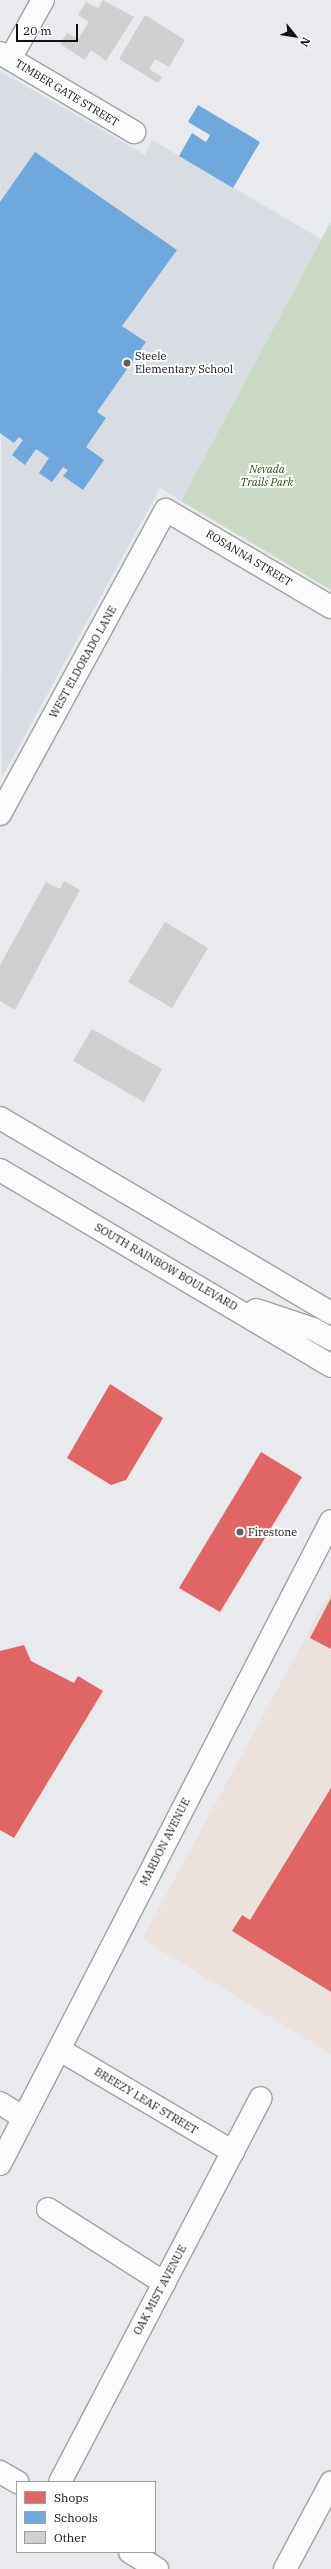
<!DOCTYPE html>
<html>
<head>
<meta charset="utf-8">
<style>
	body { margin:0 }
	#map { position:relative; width:331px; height:2569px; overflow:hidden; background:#e8eaed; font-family:"IBM Plex Serif",serif }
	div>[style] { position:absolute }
	.commercial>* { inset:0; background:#ece2db }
	.built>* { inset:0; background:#d8dde3 }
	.green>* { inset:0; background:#cadac4 }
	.shops>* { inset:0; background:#e06666 }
	.schools>* { inset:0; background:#6fa8dc }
	.building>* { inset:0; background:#d0d0d1 }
	.roads { filter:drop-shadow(1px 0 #a1a2a4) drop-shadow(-1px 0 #a1a2a4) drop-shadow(0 1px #a1a2a4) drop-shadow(0 -1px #a1a2a4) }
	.street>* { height:22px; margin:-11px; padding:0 11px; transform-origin:11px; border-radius:11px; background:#fcfcfc }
	.primary>* { height:22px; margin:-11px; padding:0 11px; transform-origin:11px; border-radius:11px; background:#fcfcfc }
	.dots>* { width:11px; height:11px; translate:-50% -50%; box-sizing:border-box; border:2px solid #fff; border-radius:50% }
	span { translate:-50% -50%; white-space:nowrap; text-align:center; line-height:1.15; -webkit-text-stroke:4px #fff; paint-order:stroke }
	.street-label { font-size:11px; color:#101113 }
	.poi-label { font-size:11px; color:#101113 }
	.left { translate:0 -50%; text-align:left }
	.park-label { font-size:11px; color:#284b06; font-style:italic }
	.legend { position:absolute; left:16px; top:2481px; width:140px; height:72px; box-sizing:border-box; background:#fff; border:1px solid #9fa0a1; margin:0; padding:5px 7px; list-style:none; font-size:12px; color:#101113 }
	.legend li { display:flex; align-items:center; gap:8px; height:20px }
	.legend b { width:20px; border:1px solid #9fa0a1 }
	.north { position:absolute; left:275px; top:16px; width:40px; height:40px; -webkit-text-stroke:3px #fff; paint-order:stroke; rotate:120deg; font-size:11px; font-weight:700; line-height:16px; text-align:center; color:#101113 }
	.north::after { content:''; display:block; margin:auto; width:14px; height:18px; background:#101113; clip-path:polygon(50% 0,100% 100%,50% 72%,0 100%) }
	.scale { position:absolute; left:16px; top:24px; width:62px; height:18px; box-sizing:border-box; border:2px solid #101113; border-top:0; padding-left:5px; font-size:12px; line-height:14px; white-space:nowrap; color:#101113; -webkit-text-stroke:3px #fff; paint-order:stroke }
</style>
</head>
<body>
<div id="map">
	<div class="commercial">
		<i style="clip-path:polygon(331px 1590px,331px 2054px,142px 1939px)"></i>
	</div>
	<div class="built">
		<i style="clip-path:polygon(0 71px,145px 155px,152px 140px,321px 239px,181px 501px,160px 488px,2px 777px)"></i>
	</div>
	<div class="green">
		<i style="clip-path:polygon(331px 221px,331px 590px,181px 501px)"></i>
	</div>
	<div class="shops">
		<i style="clip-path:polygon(110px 1384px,163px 1418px,126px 1480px,111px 1485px,67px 1458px)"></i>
		<i style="clip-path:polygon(261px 1452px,302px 1477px,220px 1612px,179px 1588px)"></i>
		<i style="clip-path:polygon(331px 1598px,331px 1649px,310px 1638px)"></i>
		<i style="clip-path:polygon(24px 1645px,31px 1661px,74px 1683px,78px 1676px,103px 1691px,14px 1838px,0 1830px,0 1651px)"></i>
		<i style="clip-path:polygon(331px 1788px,331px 1992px,232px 1931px,242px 1915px,250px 1920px)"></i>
	</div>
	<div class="schools">
		<i style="clip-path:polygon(198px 105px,260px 142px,233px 188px,179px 156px,192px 133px,206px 142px,210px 135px,188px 122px)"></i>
		<i style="clip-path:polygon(35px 152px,177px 250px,122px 326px,146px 342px,97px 412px,106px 418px,86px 447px,104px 460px,83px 490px,63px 476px,68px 470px,63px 467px,52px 482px,39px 473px,49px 458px,36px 449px,25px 465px,12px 455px,23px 440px,19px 437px,14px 443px,0 433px,0 202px)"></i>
	</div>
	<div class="building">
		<i style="clip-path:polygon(103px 0,134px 17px,106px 61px,91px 50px,85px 60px,60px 44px,67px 33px,78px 39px,89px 22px,78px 15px,86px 2px,98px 8px)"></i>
		<i style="clip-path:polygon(145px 15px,185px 40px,169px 67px,155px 59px,149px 69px,162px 77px,158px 83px,119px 59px)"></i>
		<i style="clip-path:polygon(64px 881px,80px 890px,15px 1010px,0 1001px,0 965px,46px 882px,60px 889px)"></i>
		<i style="clip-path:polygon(165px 922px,208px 948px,172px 1008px,128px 982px)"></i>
		<i style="clip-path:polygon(92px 1029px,162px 1069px,144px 1102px,73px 1061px)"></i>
	</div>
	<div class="roads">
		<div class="street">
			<i style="left:0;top:53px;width:156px;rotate:30.5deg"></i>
			<i style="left:10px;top:59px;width:68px;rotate:-60.8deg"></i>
			<i style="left:0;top:814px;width:346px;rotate:-61.4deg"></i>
			<i style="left:166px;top:510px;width:191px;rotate:30.5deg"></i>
			<i style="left:60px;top:2050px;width:201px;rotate:30.5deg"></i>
			<i style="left:0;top:2103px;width:28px;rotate:32deg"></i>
			<i style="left:0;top:2164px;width:723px;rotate:-62.76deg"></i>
			<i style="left:48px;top:2209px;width:138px;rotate:32.5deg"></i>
			<i style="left:0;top:2472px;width:20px;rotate:30deg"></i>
			<i style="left:60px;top:2482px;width:433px;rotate:-62.4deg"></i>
			<i style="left:130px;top:2552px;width:32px;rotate:32deg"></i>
			<i style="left:285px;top:2569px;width:98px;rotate:-61.9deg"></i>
		</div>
		<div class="primary">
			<i style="left:0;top:1118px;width:384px;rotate:30.5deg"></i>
			<i style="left:0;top:1170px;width:385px;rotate:30.6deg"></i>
			<i style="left:256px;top:1310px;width:60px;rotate:18.4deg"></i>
			<i style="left:313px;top:1329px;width:21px;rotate:29deg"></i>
		</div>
	</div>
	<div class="dots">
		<i style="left:127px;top:363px;background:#5c5d5f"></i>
		<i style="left:240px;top:1532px;background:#5c5d5f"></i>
	</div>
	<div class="street-label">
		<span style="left:67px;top:93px;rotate:31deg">TIMBER GATE STREET</span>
		<span style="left:249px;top:558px;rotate:31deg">ROSANNA STREET</span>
		<span style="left:83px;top:662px;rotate:-61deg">WEST ELDORADO LANE</span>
		<span style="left:166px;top:1267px;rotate:30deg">SOUTH RAINBOW BOULEVARD</span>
		<span style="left:165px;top:1842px;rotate:-63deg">MARDON AVENUE</span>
		<span style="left:146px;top:2101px;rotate:31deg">BREEZY LEAF STREET</span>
		<span style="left:160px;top:2290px;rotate:-62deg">OAK MIST AVENUE</span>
	</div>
	<div class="poi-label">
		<span class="left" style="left:135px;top:363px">Steele<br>Elementary School</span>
		<span class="left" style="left:248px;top:1532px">Firestone</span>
	</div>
	<div class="park-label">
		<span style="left:267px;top:476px">Nevada<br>Trails Park</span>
	</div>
	<ul class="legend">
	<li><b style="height:11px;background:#e06666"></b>Shops</li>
	<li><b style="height:11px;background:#6fa8dc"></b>Schools</li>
	<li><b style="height:11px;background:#d0d0d1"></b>Other</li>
	</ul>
	<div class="north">N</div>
	<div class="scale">20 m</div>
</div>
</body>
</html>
